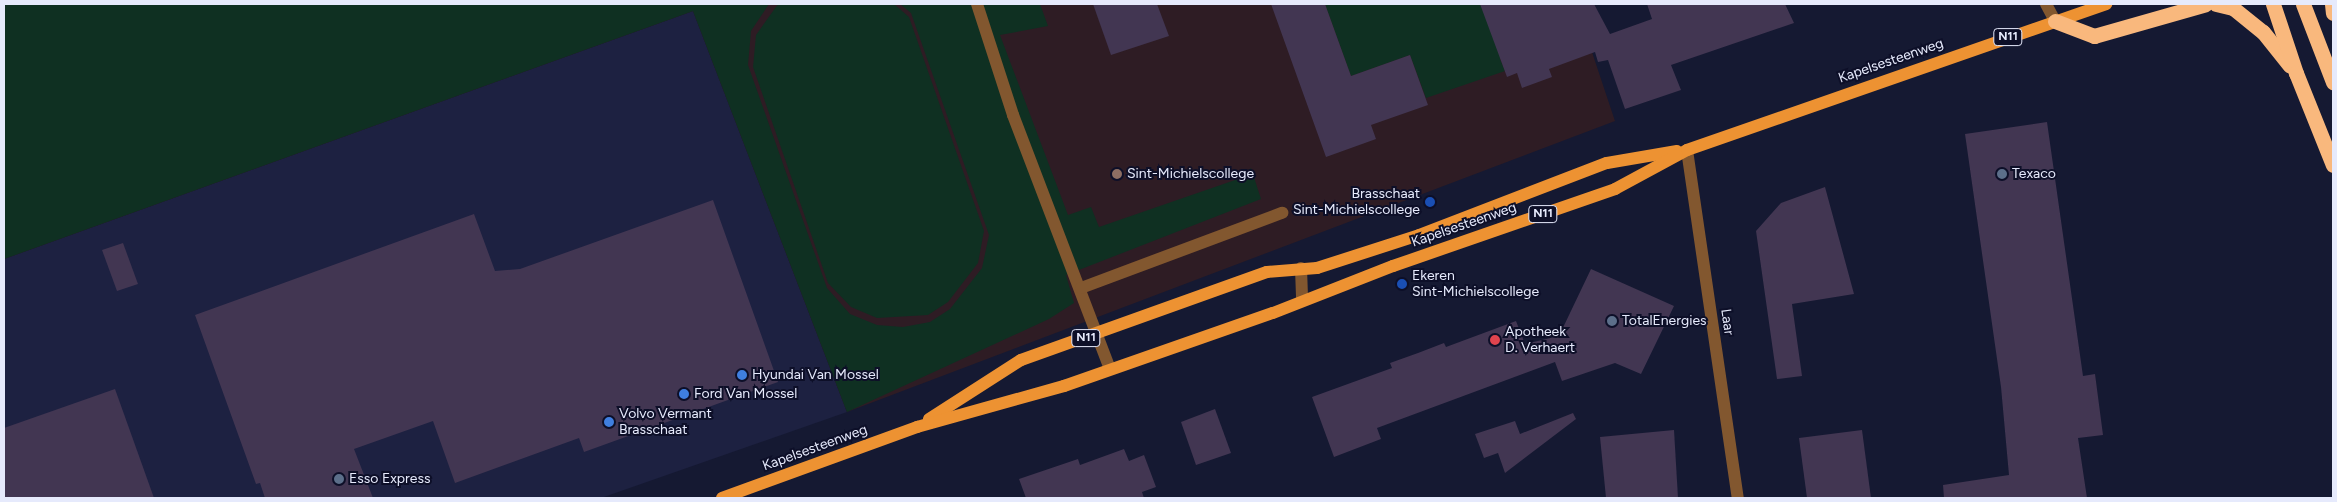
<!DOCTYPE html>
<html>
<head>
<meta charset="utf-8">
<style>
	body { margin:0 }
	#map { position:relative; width:2337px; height:502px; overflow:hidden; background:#151932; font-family:Figtree,sans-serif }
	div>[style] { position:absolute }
	.built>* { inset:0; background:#1d2141 }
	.education>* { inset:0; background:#2e1c24 }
	.green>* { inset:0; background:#0f3022 }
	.building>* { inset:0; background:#423652 }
	.service>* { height:12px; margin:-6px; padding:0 6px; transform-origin:6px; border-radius:6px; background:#82572f }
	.minor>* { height:12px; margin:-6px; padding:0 6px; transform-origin:6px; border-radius:6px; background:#82572f }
	.primary>* { height:12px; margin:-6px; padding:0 6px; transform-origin:6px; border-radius:6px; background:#ed9232 }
	.motorway>* { height:15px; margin:-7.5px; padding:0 7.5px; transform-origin:7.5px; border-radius:7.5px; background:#f9b87d }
	.dots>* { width:14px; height:14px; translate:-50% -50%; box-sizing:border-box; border:2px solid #0d0f28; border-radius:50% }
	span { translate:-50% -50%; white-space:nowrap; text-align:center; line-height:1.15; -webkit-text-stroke:4px #0d0f28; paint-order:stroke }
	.shield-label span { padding:1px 4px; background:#0d0f28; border:1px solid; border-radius:4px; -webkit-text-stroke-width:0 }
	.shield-label { font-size:12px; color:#e6eafc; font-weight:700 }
	.street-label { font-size:14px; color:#e6eafc }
	.poi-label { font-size:14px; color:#e6eafc }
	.left { translate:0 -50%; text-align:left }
	.right { translate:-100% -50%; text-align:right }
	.frame { position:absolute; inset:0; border:5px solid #e6eafc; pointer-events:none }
</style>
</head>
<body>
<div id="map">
	<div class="built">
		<i style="clip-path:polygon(693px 11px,847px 412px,601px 498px,4px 498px,4px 259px)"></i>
	</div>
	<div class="education">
		<i style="clip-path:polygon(4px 4px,1576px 4px,1615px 121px,847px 412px,693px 11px,4px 259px)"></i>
	</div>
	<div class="green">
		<i style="clip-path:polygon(4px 4px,769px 4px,751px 31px,748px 65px,827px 288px,850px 314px,877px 325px,903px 327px,930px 322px,950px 309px,982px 268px,989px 235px,911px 13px,900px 4px,1040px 4px,1048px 26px,1000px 35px,1068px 215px,1091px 207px,1099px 227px,1238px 179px,1251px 168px,1261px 199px,1066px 275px,1074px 303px,1049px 319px,847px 412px,693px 11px,4px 259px)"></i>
		<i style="clip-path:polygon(778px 4px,894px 4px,909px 17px,984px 231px,978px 263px,948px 302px,928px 315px,877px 318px,851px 307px,828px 283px,753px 67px,756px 35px)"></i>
		<i style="clip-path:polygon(1325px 4px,1500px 4px,1504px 12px,1500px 59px,1505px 71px,1426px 98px,1410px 55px,1351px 76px)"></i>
	</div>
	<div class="building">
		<i style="clip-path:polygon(1093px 4px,1157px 4px,1169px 36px,1111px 55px)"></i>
		<i style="clip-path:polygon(1271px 4px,1325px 4px,1351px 76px,1410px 55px,1428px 105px,1371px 125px,1376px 139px,1326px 157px)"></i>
		<i style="clip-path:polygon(1480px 4px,1594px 4px,1610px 34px,1652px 19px,1647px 4px,1785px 4px,1794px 23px,1671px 65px,1681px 90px,1625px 109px,1608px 60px,1598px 62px,1595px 52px,1549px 69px,1552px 77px,1522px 88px,1517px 73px,1507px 77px)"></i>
		<i style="clip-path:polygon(2047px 122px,2083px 376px,2095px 374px,2103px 435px,2078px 438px,2087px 498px,1944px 498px,1943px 485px,2009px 475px,2001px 387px,1965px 134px)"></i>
		<i style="clip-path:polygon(1825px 187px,1854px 294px,1792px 304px,1802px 376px,1777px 379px,1756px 231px,1781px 203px)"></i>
		<i style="clip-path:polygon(713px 200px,778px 382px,584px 452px,579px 438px,455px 483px,433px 421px,354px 449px,373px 498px,265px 498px,260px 483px,256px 484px,195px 315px,474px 214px,495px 271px,520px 269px)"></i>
		<i style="clip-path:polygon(123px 243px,138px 284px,117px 291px,102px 250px)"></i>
		<i style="clip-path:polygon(1591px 269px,1674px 306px,1641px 374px,1615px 363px,1562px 381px,1555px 362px,1377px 428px,1381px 439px,1334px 457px,1312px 397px,1392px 368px,1390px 363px,1418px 353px,1444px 343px,1446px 347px,1516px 321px,1525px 344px,1559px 336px)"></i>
		<i style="clip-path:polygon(115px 389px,154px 498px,4px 498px,4px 428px)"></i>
		<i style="clip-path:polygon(1215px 409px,1231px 453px,1196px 465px,1181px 422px)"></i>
		<i style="clip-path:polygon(1573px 413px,1576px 419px,1505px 473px,1498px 453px,1484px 458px,1475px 434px,1515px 421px,1520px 434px)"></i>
		<i style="clip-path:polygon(1674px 430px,1678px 498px,1606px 498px,1600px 437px)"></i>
		<i style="clip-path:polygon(1862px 430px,1871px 498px,1807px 498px,1799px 438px)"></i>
		<i style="clip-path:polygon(1124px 449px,1129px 461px,1144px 455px,1156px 487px,1142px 492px,1144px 498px,1026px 498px,1019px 479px,1078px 459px,1080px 465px)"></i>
	</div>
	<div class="service">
		<i style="left:977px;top:4px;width:117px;rotate:72deg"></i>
		<i style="left:1013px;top:115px;width:272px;rotate:69.1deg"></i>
		<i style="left:1301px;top:268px;width:30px;rotate:88deg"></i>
		<i style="left:1081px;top:288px;width:215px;rotate:-20.5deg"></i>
	</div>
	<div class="minor">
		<i style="left:2046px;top:4px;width:19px;rotate:62deg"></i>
		<i style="left:1687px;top:150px;width:352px;rotate:81.7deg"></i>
	</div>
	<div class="primary">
		<i style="left:929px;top:419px;width:109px;rotate:-32.7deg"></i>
		<i style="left:1021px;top:360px;width:261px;rotate:-19.7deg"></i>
		<i style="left:1267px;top:272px;width:50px;rotate:-4.6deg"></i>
		<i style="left:1317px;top:268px;width:107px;rotate:-17.9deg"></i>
		<i style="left:1419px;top:235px;width:201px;rotate:-21deg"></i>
		<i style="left:1607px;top:163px;width:71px;rotate:-9.7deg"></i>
		<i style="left:722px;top:498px;width:208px;rotate:-20deg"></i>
		<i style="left:917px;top:427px;width:153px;rotate:-15.6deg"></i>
		<i style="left:1064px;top:386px;width:221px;rotate:-19.3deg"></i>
		<i style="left:1273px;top:313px;width:129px;rotate:-21.4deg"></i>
		<i style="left:1393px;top:266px;width:235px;rotate:-19.1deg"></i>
		<i style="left:1615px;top:189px;width:82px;rotate:-28.4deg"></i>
		<i style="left:1687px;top:150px;width:444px;rotate:-19.2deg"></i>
	</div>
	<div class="motorway">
		<i style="left:2216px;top:4px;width:17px;rotate:13deg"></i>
		<i style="left:2233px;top:8px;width:38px;rotate:39deg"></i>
		<i style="left:2263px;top:32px;width:43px;rotate:51.5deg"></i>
		<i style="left:2273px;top:4px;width:73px;rotate:71.6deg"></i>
		<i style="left:2296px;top:73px;width:99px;rotate:68.1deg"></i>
		<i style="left:2303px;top:4px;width:84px;rotate:69deg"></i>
		<i style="left:2332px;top:4px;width:9px;rotate:84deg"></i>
		<i style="left:2055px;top:21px;width:42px;rotate:21deg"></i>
		<i style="left:2094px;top:36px;width:116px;rotate:-15.9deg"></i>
	</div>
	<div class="dots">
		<i style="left:1117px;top:174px;background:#8d6e63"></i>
		<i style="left:2002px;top:174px;background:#5c6f8a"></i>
		<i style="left:1430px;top:202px;background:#1a4fb4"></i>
		<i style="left:1402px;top:284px;background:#1a4fb4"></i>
		<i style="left:1612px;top:321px;background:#5c6f8a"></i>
		<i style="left:1495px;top:340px;background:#e0444e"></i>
		<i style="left:742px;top:375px;background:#3f7fe0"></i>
		<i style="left:684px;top:394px;background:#3f7fe0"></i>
		<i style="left:609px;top:422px;background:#3f7fe0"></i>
		<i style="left:339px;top:479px;background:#5c6f8a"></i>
	</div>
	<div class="shield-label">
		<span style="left:2008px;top:37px">N11</span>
		<span style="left:1543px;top:214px">N11</span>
		<span style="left:1086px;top:338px">N11</span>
	</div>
	<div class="street-label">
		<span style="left:1891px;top:61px;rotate:-19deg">Kapelsesteenweg</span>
		<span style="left:1464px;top:225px;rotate:-19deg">Kapelsesteenweg</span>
		<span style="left:1727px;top:322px;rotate:82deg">Laar</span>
		<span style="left:815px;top:448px;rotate:-20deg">Kapelsesteenweg</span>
	</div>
	<div class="poi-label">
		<span class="left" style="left:1127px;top:174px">Sint-Michielscollege</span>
		<span class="left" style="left:2012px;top:174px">Texaco</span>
		<span class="right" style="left:1420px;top:202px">Brasschaat<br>Sint-Michielscollege</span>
		<span class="left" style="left:1412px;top:284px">Ekeren<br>Sint-Michielscollege</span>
		<span class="left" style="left:1622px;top:321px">TotalEnergies</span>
		<span class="left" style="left:1505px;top:340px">Apotheek<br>D. Verhaert</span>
		<span class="left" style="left:752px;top:375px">Hyundai Van Mossel</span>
		<span class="left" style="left:694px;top:394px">Ford Van Mossel</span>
		<span class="left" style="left:619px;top:422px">Volvo Vermant<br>Brasschaat</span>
		<span class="left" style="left:349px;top:479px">Esso Express</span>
	</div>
	<div class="frame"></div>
</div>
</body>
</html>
